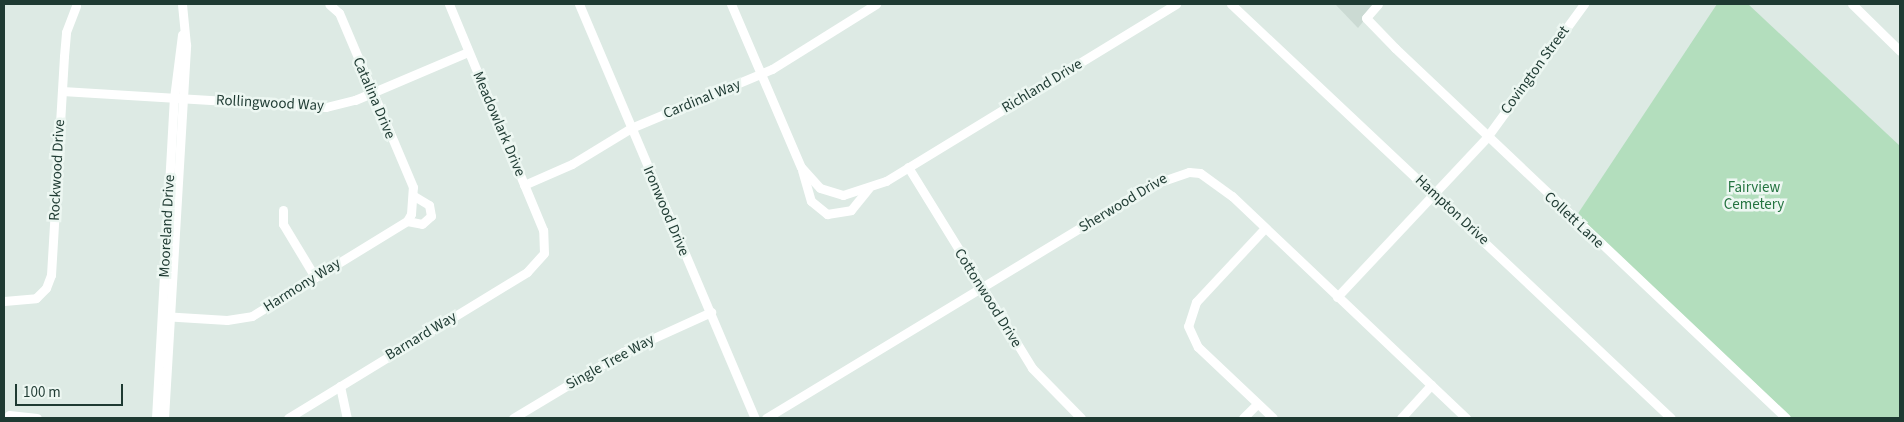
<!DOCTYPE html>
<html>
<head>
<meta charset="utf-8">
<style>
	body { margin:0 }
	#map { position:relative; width:1904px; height:422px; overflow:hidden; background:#ddeae4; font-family:"Source Sans 3",sans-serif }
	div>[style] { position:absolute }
	.built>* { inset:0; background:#cbdad3 }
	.green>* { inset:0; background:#b3debd }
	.minor>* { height:9px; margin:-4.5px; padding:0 4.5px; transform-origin:4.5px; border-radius:4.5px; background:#fff }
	span { translate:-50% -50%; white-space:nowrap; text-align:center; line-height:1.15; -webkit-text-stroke:5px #edf7f2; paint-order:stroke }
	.street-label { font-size:15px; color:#1e3a32 }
	.park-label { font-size:15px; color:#257441 }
	.frame { position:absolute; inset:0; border:5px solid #1e3a32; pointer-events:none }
	.scale { position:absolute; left:15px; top:384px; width:108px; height:22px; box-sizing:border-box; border:2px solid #1e3a32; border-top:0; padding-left:6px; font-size:15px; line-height:18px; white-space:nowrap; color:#1e3a32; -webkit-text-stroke:4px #edf7f2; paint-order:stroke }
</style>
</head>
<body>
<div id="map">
	<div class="built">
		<i style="clip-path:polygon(1335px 4px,1377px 4px,1358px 28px)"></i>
	</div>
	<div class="green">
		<i style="clip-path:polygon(1717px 4px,1748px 4px,1900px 146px,1900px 418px,1792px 418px,1577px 215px)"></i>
	</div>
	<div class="minor">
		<i style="left:579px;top:4px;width:450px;rotate:67deg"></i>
		<i style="left:731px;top:4px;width:177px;rotate:66.8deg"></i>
		<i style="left:801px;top:167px;width:28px;rotate:48deg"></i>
		<i style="left:820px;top:188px;width:24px;rotate:17deg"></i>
		<i style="left:843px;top:195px;width:45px;rotate:-18deg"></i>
		<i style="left:886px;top:181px;width:340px;rotate:-31.4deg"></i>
		<i style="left:1231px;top:4px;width:604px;rotate:43.26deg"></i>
		<i style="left:1378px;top:4px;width:18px;rotate:131deg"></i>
		<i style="left:1366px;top:18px;width:42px;rotate:46deg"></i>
		<i style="left:1395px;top:48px;width:538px;rotate:43.42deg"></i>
		<i style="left:1852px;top:4px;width:67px;rotate:44.4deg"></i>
		<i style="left:62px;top:91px;width:264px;rotate:3.5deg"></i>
		<i style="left:326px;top:107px;width:30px;rotate:-14deg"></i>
		<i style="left:355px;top:100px;width:123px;rotate:-23deg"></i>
		<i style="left:908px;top:167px;width:236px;rotate:58.3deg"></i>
		<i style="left:1032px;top:368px;width:70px;rotate:45.6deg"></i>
		<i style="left:802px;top:170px;width:32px;rotate:74deg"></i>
		<i style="left:811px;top:201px;width:21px;rotate:39deg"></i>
		<i style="left:827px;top:214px;width:24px;rotate:-9deg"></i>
		<i style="left:851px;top:210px;width:28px;rotate:-51deg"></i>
		<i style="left:524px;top:185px;width:52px;rotate:-23.6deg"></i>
		<i style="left:572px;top:164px;width:69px;rotate:-31.4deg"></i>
		<i style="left:631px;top:128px;width:153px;rotate:-22.7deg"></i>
		<i style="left:772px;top:69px;width:123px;rotate:-32deg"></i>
		<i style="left:283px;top:210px;width:14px;rotate:90deg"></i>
		<i style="left:283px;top:224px;width:62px;rotate:58.9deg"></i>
		<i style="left:407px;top:221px;width:15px;rotate:11deg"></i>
		<i style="left:422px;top:224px;width:12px;rotate:-42deg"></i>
		<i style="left:431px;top:216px;width:11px;rotate:-100deg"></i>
		<i style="left:429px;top:205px;width:17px;rotate:-149deg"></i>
		<i style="left:1265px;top:228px;width:101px;rotate:133deg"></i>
		<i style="left:1196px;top:302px;width:25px;rotate:108deg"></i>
		<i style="left:1188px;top:326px;width:23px;rotate:65deg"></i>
		<i style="left:1198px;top:347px;width:103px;rotate:43.4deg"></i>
		<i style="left:1337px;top:297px;width:219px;rotate:-46.8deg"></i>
		<i style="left:1487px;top:137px;width:165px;rotate:-53.9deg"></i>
		<i style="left:4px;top:301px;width:32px;rotate:-5deg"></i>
		<i style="left:36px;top:298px;width:14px;rotate:-45deg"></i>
		<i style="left:46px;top:288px;width:14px;rotate:-69deg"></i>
		<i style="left:51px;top:275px;width:219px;rotate:-86.6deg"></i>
		<i style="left:64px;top:56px;width:24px;rotate:-85deg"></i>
		<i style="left:66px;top:32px;width:28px;rotate:-69deg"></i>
		<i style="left:162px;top:316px;width:65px;rotate:3.5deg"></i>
		<i style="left:227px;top:320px;width:25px;rotate:-9deg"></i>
		<i style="left:252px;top:316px;width:182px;rotate:-31.5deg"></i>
		<i style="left:407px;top:221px;width:8px;rotate:-60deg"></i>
		<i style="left:411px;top:214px;width:27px;rotate:-86deg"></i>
		<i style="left:413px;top:187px;width:189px;rotate:-113deg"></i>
		<i style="left:339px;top:13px;width:13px;rotate:-138deg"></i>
		<i style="left:340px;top:386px;width:33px;rotate:78deg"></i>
		<i style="left:9px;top:415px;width:28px;rotate:6deg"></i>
		<i style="left:156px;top:418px;width:321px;rotate:-86.8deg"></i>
		<i style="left:174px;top:98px;width:64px;rotate:-82.8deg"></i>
		<i style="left:164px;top:418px;width:374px;rotate:-86.6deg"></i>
		<i style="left:186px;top:45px;width:41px;rotate:-95.6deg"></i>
		<i style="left:288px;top:418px;width:280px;rotate:-31.4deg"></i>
		<i style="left:527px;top:272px;width:25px;rotate:-48deg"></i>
		<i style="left:544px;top:253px;width:23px;rotate:-92deg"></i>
		<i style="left:543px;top:230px;width:245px;rotate:-112.6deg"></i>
		<i style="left:513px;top:418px;width:128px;rotate:-31deg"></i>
		<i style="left:623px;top:352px;width:97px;rotate:-24.4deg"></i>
		<i style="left:766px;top:418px;width:450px;rotate:-31.2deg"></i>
		<i style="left:1151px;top:185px;width:40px;rotate:-18.9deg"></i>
		<i style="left:1189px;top:172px;width:11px;rotate:5deg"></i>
		<i style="left:1200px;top:173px;width:39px;rotate:36deg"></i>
		<i style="left:1232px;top:196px;width:323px;rotate:43.5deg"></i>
		<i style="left:1243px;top:418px;width:20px;rotate:-45deg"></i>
		<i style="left:1401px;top:418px;width:45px;rotate:-47.7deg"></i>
	</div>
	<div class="street-label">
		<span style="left:1535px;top:70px;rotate:-54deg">Covington Street</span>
		<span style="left:1042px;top:86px;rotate:-31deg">Richland Drive</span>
		<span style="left:374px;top:98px;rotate:67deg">Catalina Drive</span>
		<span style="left:702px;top:99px;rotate:-22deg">Cardinal Way</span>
		<span style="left:270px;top:103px;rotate:3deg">Rollingwood Way</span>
		<span style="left:499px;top:124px;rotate:67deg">Meadowlark Drive</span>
		<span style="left:57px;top:170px;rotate:-87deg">Rockwood Drive</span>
		<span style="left:1123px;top:203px;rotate:-31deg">Sherwood Drive</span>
		<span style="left:1452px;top:210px;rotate:43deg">Hampton Drive</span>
		<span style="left:666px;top:211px;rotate:67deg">Ironwood Drive</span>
		<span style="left:1574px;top:220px;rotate:43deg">Collett Lane</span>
		<span style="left:167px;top:226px;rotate:-87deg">Mooreland Drive</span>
		<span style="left:302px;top:285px;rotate:-32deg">Harmony Way</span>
		<span style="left:988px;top:298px;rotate:58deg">Cottonwood Drive</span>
		<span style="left:421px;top:336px;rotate:-31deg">Barnard Way</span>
		<span style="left:610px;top:362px;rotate:-29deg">Single Tree Way</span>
	</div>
	<div class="park-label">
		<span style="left:1754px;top:196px">Fairview<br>Cemetery</span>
	</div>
	<div class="frame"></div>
	<div class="scale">100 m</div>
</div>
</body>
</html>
